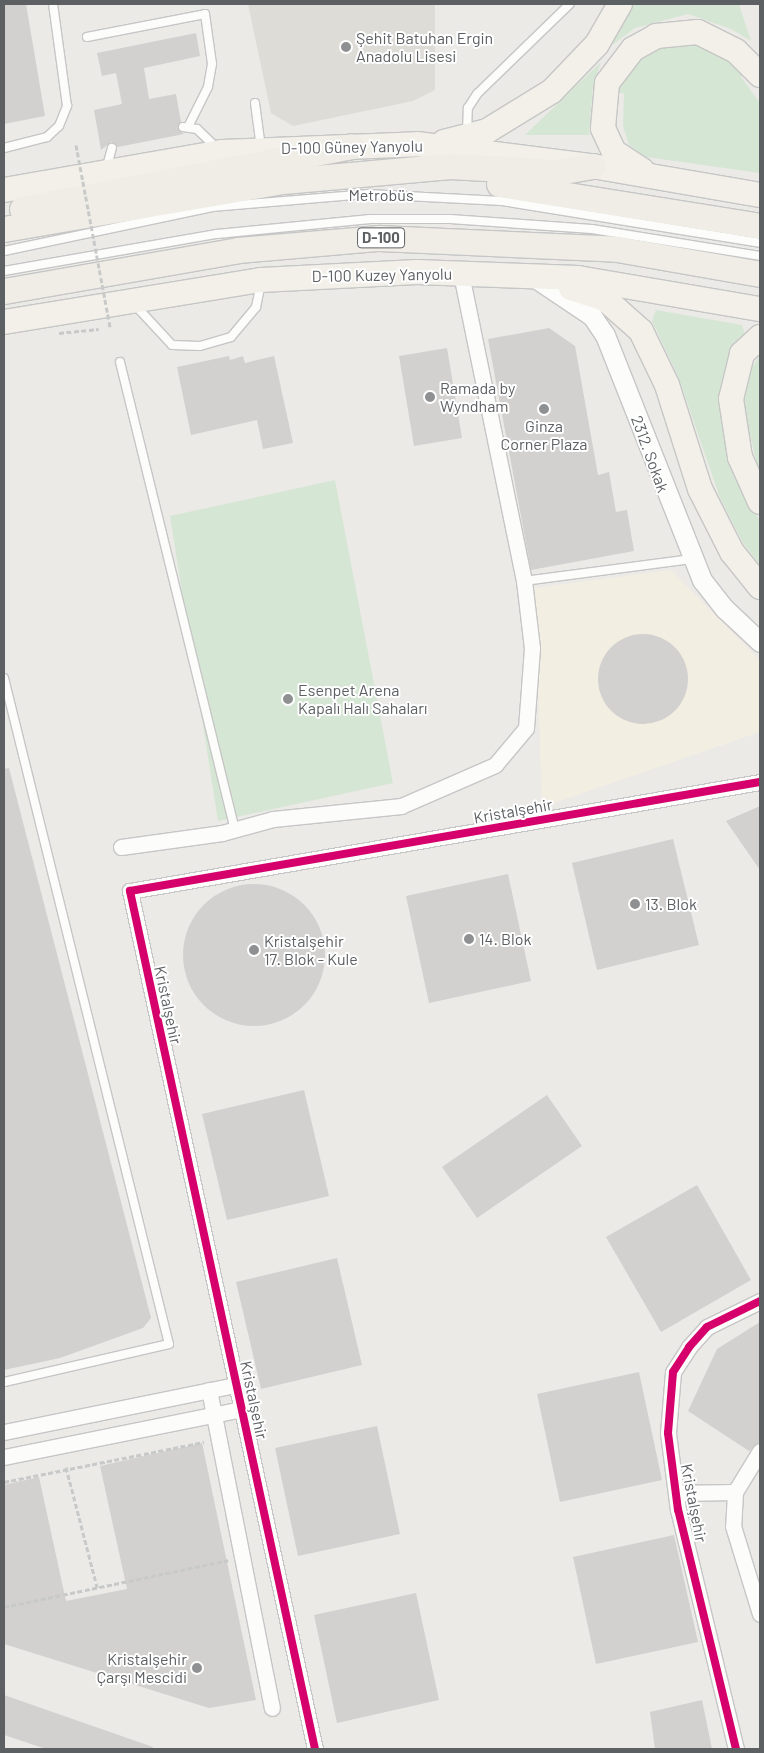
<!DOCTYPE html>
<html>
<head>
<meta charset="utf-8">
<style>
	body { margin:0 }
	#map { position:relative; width:764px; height:1753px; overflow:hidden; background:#ebeae7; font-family:Barlow,sans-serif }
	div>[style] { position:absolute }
	.commercial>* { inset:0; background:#f3eee2 }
	.education>* { inset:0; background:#dedcd7 }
	.green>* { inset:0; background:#d6e6d4 }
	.building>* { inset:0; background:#d2d1cf }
	.round { border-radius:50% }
	.path>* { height:3px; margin-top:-1.5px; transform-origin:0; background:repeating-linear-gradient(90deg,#c7cac9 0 5px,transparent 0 7.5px) }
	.roads { filter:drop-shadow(1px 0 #c6c6c6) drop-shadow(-1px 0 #c6c6c6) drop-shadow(0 1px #c6c6c6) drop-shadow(0 -1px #c6c6c6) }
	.service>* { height:8px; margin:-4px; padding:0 4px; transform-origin:4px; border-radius:4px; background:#fcfcfb }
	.minor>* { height:15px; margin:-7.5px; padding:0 7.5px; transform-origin:7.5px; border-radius:7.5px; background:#fcfcfb }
	.tertiary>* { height:19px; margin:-9.5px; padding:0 9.5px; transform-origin:9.5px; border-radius:9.5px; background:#fcfcfb }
	.primary>* { height:24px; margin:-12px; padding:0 12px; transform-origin:12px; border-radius:12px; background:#f2f0e9 }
	.trunk>* { height:25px; margin:-12.5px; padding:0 12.5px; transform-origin:12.5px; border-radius:12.5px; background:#f0ede6 }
	.path-bridge>* { height:3px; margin-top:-1.5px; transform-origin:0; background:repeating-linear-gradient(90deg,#c7cac9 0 5px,transparent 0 7.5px) }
	.cycleway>* { height:8px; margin:-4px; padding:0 4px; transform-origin:4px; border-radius:4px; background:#d6006c }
	.dots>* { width:14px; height:14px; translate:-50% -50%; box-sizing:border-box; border:2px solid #fff; border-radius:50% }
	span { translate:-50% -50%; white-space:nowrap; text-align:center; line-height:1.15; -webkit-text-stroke:4px #fff; paint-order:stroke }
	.shield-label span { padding:1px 4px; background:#fff; border:1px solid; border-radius:4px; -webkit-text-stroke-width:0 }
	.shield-label { font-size:15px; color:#5d6063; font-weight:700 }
	.poi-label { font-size:16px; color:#5d6063 }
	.left { translate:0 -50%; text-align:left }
	.right { translate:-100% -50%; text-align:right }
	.street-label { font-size:16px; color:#5d6063 }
	.frame { position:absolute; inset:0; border:5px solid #5d6063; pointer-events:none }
</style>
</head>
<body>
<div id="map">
	<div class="commercial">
		<i style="clip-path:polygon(671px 570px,760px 661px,760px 732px,542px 807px,535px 588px)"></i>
	</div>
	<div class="education">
		<i style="clip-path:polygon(248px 4px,435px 4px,435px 90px,413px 101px,293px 126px,271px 113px)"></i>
	</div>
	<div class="green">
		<i style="clip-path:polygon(632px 4px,739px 4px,751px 41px,731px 29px,688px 14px,635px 28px,611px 46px)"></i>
		<i style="clip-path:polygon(664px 44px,707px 45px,745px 73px,741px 77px,760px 103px,760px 173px,646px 157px,629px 145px,623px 126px,624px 94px,618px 92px,635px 62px)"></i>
		<i style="clip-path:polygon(601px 62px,593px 86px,589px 135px,525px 135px)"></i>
		<i style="clip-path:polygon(656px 310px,742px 325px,745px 334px,729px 361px,747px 499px,760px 521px,760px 565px,743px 543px,720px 498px,678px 376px,652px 321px)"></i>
		<i style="clip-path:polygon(760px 355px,760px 476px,743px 407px,746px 377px)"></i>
		<i style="clip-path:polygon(335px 480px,393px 783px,218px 821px,170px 516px)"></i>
	</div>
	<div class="building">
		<i style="clip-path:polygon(4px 4px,26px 4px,45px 116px,4px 124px)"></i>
		<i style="clip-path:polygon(196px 33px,200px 56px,144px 68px,149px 99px,176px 94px,181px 122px,178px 129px,184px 134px,118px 147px,111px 142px,101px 150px,94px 110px,122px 104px,116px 73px,102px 76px,97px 53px)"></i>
		<i style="clip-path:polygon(549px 328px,575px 346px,598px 475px,609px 472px,616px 512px,627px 510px,634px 551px,531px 570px,488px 339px)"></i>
		<i style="clip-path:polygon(447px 348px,462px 438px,414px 446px,399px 356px)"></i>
		<i style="clip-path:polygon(229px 356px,230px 360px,243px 356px,245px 363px,274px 356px,293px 443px,263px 449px,257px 420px,191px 435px,177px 367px)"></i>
		<i class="round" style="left:598px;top:634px;width:90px;height:90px"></i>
		<i style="clip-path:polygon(9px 768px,151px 1318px,143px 1328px,60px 1358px,4px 1370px,4px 769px)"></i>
		<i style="clip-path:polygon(760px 806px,760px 870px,726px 821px)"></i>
		<i style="clip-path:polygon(673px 839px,699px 945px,597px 970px,572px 863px)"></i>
		<i style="clip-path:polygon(508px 874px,531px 981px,429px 1003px,406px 896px)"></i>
		<i class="round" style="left:183px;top:884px;width:142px;height:142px"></i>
		<i style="clip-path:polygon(304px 1090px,329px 1196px,227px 1220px,202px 1114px)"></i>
		<i style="clip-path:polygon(547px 1095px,582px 1146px,477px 1218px,442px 1167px)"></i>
		<i style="clip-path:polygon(697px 1185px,751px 1280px,661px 1332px,606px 1237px)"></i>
		<i style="clip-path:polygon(337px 1258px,362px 1365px,261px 1389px,236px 1282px)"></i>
		<i style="clip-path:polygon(760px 1322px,760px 1442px,749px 1451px,688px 1411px,717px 1349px)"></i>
		<i style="clip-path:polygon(639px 1372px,662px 1480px,560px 1502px,537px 1394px)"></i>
		<i style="clip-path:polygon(377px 1426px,400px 1534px,298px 1556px,275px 1448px)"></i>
		<i style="clip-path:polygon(202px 1443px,256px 1700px,209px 1708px,4px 1644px,4px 1485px,39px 1477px,66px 1601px,127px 1589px,100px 1466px)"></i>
		<i style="clip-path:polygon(674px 1535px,698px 1642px,596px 1664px,573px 1557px)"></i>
		<i style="clip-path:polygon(416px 1593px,439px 1700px,337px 1723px,314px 1615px)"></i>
		<i style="clip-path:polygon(4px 1695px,153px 1747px,152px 1749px,46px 1749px,4px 1735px)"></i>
		<i style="clip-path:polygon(702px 1700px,712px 1749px,655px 1749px,650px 1712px)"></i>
	</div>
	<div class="path">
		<i style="left:59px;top:333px;width:40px;rotate:-5.7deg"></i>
		<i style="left:66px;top:1467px;width:124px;rotate:75.5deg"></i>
		<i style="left:4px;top:1482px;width:204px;rotate:-11.3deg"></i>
		<i style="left:4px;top:1607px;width:229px;rotate:-11.8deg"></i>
	</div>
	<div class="roads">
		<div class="service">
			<i style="left:87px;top:37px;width:120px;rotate:-11deg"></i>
			<i style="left:205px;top:14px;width:50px;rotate:82deg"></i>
			<i style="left:212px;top:64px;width:23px;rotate:100deg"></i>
			<i style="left:208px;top:87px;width:45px;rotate:116.6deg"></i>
			<i style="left:255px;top:103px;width:45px;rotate:82.4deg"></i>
			<i style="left:183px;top:127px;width:14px;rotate:8deg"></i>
			<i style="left:197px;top:129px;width:28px;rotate:44deg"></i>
			<i style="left:467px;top:132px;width:24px;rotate:-88deg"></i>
			<i style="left:468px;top:108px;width:17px;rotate:-57deg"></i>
			<i style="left:477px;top:94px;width:129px;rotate:-44.1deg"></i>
			<i style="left:4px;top:148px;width:44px;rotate:-14.3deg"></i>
			<i style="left:47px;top:137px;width:16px;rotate:-43deg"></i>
			<i style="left:59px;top:126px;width:22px;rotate:-68deg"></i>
			<i style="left:67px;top:106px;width:103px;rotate:-97.8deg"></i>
			<i style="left:106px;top:170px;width:23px;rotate:-75deg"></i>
			<i style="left:4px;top:251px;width:213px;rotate:-11.9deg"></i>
			<i style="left:212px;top:207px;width:157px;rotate:-4.8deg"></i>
			<i style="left:368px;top:194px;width:134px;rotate:3deg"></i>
			<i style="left:502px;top:201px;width:261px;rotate:9.2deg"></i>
			<i style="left:4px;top:271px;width:216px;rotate:-9.9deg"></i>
			<i style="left:217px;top:234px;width:154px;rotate:-5.6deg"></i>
			<i style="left:370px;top:219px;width:80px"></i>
			<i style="left:450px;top:219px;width:142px;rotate:4deg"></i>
			<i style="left:592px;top:229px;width:170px;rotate:9.1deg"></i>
			<i style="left:135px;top:305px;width:54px;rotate:47.2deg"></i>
			<i style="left:172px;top:345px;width:28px;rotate:2deg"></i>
			<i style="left:200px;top:346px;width:32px;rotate:-16deg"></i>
			<i style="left:231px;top:337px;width:39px;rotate:-50deg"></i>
			<i style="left:256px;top:307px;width:25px;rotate:-78deg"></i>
			<i style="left:120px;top:362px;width:481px;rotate:76.2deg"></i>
			<i style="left:524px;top:581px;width:169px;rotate:-7.5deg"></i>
			<i style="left:4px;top:678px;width:686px;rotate:76.09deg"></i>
			<i style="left:169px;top:1344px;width:169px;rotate:167deg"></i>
		</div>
		<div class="minor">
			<i style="left:121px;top:847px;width:102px;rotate:-7.9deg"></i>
			<i style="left:222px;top:833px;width:53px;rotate:-15.4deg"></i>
			<i style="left:273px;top:819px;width:129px;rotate:-5.8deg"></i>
			<i style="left:401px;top:806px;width:103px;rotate:-23.6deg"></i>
			<i style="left:495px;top:765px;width:48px;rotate:-50deg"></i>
			<i style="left:526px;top:728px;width:80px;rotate:-85.7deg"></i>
			<i style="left:532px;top:648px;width:67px;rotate:-96.8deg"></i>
			<i style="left:524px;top:581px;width:313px;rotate:-101.6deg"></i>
			<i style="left:209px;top:1390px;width:324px;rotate:78.8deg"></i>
			<i style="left:4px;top:1432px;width:237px;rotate:-11.5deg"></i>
			<i style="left:760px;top:1451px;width:48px;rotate:121.4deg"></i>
			<i style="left:735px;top:1492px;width:34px;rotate:93deg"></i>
			<i style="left:733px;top:1526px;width:92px;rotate:72.9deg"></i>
			<i style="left:4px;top:1457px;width:242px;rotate:-11.4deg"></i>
			<i style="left:676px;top:1493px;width:59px;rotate:-1deg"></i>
			<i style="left:315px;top:1749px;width:878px;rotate:-102.17deg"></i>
			<i style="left:130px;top:891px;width:639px;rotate:-9.82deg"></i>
			<i style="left:736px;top:1749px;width:246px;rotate:-103.6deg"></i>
			<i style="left:678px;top:1510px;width:78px;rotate:-97.4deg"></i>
			<i style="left:668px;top:1433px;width:61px;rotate:-85.3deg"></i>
			<i style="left:673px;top:1372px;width:30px;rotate:-57deg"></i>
			<i style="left:689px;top:1347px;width:27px;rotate:-48deg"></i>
			<i style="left:707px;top:1327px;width:59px;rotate:-26.1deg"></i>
		</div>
		<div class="tertiary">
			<i style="left:534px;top:277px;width:70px;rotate:33.9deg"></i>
			<i style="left:592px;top:316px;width:23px;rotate:56deg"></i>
			<i style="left:605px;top:335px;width:264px;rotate:68.4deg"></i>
			<i style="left:702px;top:580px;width:37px;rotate:52deg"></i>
			<i style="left:725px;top:609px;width:48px;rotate:43.3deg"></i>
		</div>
		<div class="primary">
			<i style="left:444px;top:142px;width:44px;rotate:-14.3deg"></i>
			<i style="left:487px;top:131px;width:76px;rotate:-31.6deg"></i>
			<i style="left:552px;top:91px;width:65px;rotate:-46.2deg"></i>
			<i style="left:597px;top:44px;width:46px;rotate:-60.1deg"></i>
			<i style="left:642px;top:170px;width:33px;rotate:-147deg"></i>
			<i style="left:614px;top:152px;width:26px;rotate:-115deg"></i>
			<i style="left:603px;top:128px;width:45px;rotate:-84.9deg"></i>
			<i style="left:607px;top:83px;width:43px;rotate:-52.6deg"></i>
			<i style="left:633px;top:49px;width:26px;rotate:-29deg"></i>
			<i style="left:656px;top:36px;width:42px;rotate:-5.4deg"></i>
			<i style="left:698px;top:32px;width:42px;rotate:26.6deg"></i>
			<i style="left:736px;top:51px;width:34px;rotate:45deg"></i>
			<i style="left:4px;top:190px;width:221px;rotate:-9.9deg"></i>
			<i style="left:222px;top:152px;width:195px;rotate:-2.3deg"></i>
			<i style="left:417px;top:144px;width:176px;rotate:7.2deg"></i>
			<i style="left:592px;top:166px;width:170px;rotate:9.8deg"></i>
			<i style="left:571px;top:288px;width:36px;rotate:18deg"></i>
			<i style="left:605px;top:299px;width:48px;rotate:41.6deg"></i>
			<i style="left:641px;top:331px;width:60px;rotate:64.3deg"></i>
			<i style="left:667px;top:385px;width:109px;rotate:72.4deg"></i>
			<i style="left:700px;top:489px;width:71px;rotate:63.1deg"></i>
			<i style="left:732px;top:552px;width:45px;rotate:51.3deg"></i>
			<i style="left:4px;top:322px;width:260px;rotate:-9.3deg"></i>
			<i style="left:261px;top:280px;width:156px;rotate:-2.9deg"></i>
			<i style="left:417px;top:272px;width:161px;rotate:2.1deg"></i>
			<i style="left:578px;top:278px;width:185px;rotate:9.7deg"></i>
			<i style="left:760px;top:337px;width:25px;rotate:137deg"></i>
			<i style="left:742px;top:354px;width:46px;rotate:103.7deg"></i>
			<i style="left:731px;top:399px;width:59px;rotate:81.2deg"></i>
			<i style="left:740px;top:457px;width:49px;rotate:66deg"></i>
		</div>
		<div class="trunk">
			<i style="left:499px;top:184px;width:264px;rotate:9.1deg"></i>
			<i style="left:22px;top:209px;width:335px;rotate:-10.8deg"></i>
			<i style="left:4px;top:229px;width:283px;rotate:-9.8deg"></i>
			<i style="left:283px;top:181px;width:168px;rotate:-5.1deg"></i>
			<i style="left:450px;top:166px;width:108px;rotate:3.2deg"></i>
			<i style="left:558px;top:172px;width:35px;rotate:-10deg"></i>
			<i style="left:4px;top:291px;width:238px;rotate:-9.9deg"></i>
			<i style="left:238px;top:250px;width:142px;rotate:-4.9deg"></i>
			<i style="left:379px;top:238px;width:238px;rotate:2.6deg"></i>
			<i style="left:617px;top:249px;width:145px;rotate:9.9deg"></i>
		</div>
	</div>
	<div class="path-bridge">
		<i style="left:76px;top:145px;width:185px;rotate:79.4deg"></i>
	</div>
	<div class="cycleway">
		<i style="left:315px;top:1749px;width:878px;rotate:-102.17deg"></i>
		<i style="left:130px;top:891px;width:639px;rotate:-9.82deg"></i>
		<i style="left:736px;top:1749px;width:246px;rotate:-103.6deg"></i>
		<i style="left:678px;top:1510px;width:78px;rotate:-97.4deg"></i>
		<i style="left:668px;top:1433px;width:61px;rotate:-85.3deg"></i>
		<i style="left:673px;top:1372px;width:30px;rotate:-57deg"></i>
		<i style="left:689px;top:1347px;width:27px;rotate:-48deg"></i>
		<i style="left:707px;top:1327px;width:59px;rotate:-26.1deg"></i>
	</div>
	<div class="dots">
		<i style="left:346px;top:47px;background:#8f9091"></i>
		<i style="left:430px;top:397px;background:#8f9091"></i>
		<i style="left:544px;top:409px;background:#8f9091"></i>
		<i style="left:288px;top:699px;background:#8f9091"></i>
		<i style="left:635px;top:904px;background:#8f9091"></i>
		<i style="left:469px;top:939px;background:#8f9091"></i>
		<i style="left:254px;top:950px;background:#8f9091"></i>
		<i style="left:197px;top:1668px;background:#8f9091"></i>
	</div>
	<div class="shield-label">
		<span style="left:381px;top:238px">D-100</span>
	</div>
	<div class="poi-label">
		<span class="left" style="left:356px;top:47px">Şehit Batuhan Ergin<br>Anadolu Lisesi</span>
		<span class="left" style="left:440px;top:397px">Ramada by<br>Wyndham</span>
		<span style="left:544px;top:435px">Ginza<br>Corner Plaza</span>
		<span class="left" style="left:298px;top:699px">Esenpet Arena<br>Kapalı Halı Sahaları</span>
		<span class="left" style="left:645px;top:904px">13. Blok</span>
		<span class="left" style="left:479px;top:939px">14. Blok</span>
		<span class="left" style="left:264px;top:950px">Kristalşehir<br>17. Blok - Kule</span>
		<span class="right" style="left:187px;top:1668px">Kristalşehir<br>Çarşı Mescidi</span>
	</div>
	<div class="street-label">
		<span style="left:352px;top:147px;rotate:-1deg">D-100 Güney Yanyolu</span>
		<span style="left:381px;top:195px">Metrobüs</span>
		<span style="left:382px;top:275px;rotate:-1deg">D-100 Kuzey Yanyolu</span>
		<span style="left:650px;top:454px;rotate:70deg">2312. Sokak</span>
		<span style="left:513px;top:811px;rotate:-10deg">Kristalşehir</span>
		<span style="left:168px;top:1005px;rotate:78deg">Kristalşehir</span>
		<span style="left:254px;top:1400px;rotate:78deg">Kristalşehir</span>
		<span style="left:694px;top:1503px;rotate:79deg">Kristalşehir</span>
	</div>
	<div class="frame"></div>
</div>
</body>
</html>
